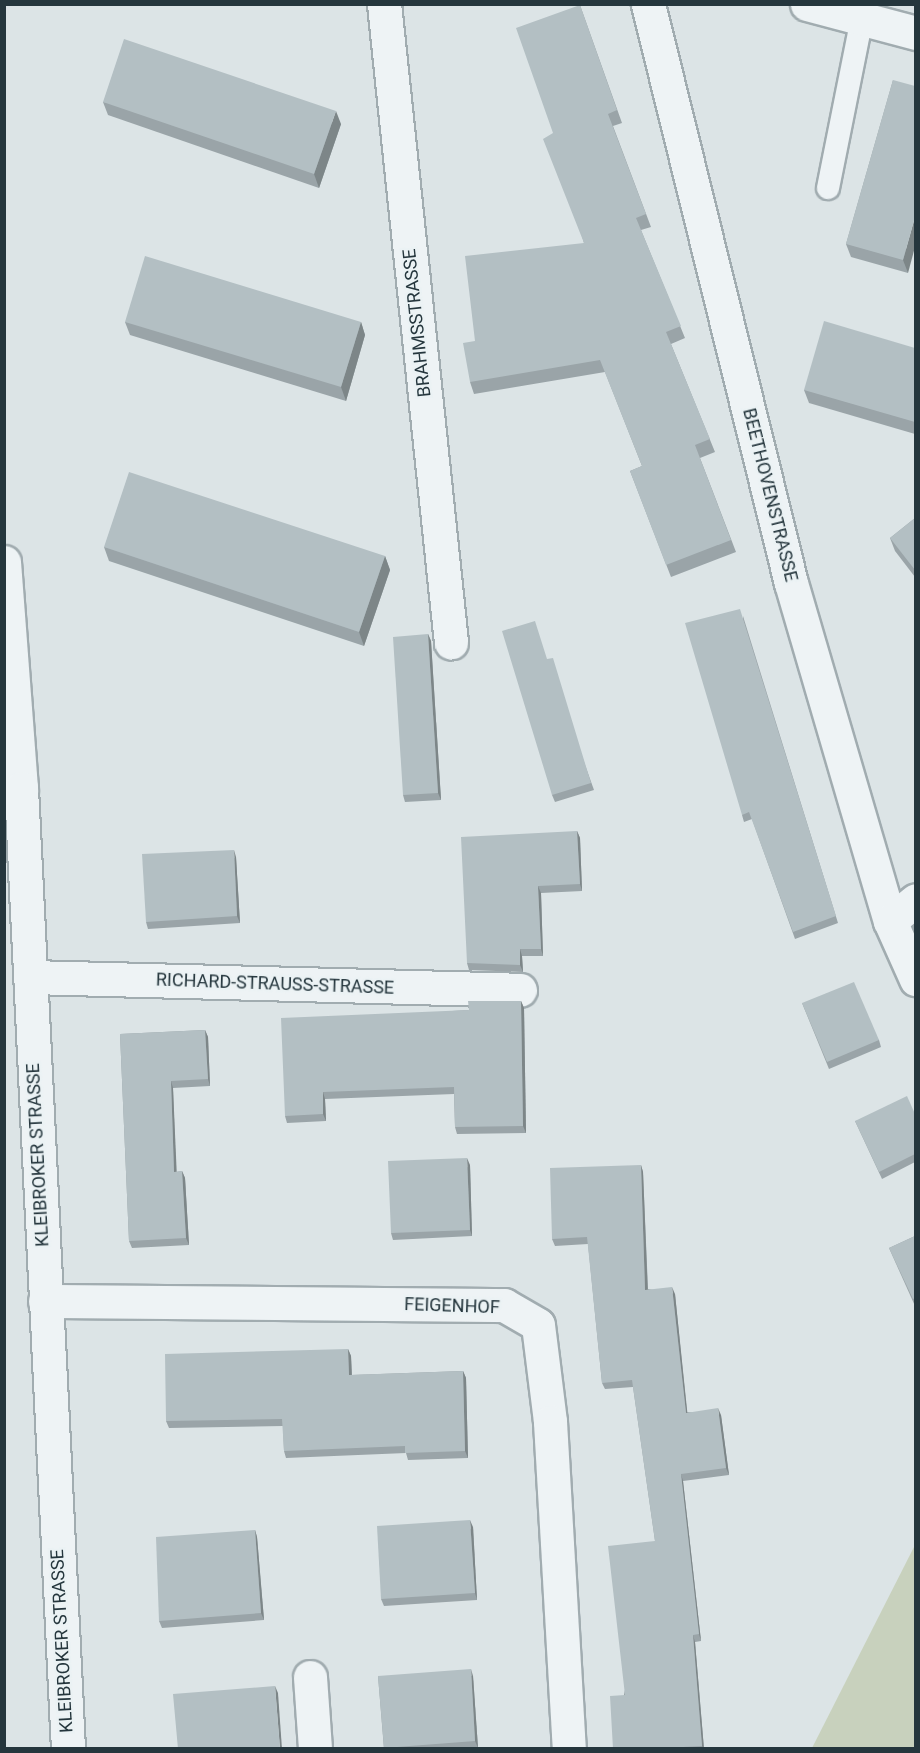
<!DOCTYPE html>
<html>
<head>
<meta charset="utf-8">
<style>
	body { margin:0 }
	#map { position:relative; width:920px; height:1753px; overflow:hidden; background:#dce4e6; font-family:Roboto,sans-serif }
	div>[style] { position:absolute }
	.green>* { inset:0; background:#c8d1bd }
	.roads { filter:drop-shadow(2px 0 #a1acb0) drop-shadow(-2px 0 #a1acb0) drop-shadow(0 2px #a1acb0) drop-shadow(0 -2px #a1acb0) }
	.service>* { height:22px; margin:-11px; padding:0 11px; transform-origin:11px; border-radius:11px; background:#eef3f5 }
	.minor>* { height:33px; margin:-16.5px; padding:0 16.5px; transform-origin:16.5px; border-radius:16.5px; background:#eef3f5 }
	.tertiary>* { height:33px; margin:-16.5px; padding:0 16.5px; transform-origin:16.5px; border-radius:16.5px; background:#eef3f5 }
	.wall>* { inset:0; background:#9aa4a8 }
	.shaded-wall>* { inset:0; background:#7d8688 }
	.building>* { inset:0; background:#b3bfc3 }
	span { translate:-50% -50%; white-space:nowrap; text-align:center; line-height:1.15; -webkit-text-stroke:5px #ebf2f4; paint-order:stroke }
	.street-label { font-size:18px; color:#25363d }
	.frame { position:absolute; inset:0; border:6px solid #25363d; pointer-events:none }
</style>
</head>
<body>
<div id="map">
	<div class="green">
		<i style="clip-path:polygon(915px 1545px,915px 1748px,812px 1748px)"></i>
	</div>
	<div class="roads">
		<div class="service">
			<i style="left:828px;top:188px;width:173px;rotate:-78.7deg"></i>
		</div>
		<div class="minor">
			<i style="left:384px;top:4px;width:642px;rotate:84.01deg"></i>
			<i style="left:648px;top:4px;width:596px;rotate:76.13deg"></i>
			<i style="left:791px;top:583px;width:352px;rotate:73.7deg"></i>
			<i style="left:890px;top:921px;width:64px;rotate:65.9deg"></i>
			<i style="left:807px;top:4px;width:113px;rotate:14.9deg"></i>
			<i style="left:890px;top:921px;width:33px;rotate:-39deg"></i>
			<i style="left:30px;top:977px;width:490px;rotate:1.5deg"></i>
			<i style="left:45px;top:1301px;width:459px;rotate:0.5deg"></i>
			<i style="left:504px;top:1305px;width:39px;rotate:30deg"></i>
			<i style="left:538px;top:1325px;width:98px;rotate:82.9deg"></i>
			<i style="left:550px;top:1422px;width:327px;rotate:86.7deg"></i>
			<i style="left:310px;top:1677px;width:71px;rotate:86deg"></i>
		</div>
		<div class="tertiary">
			<i style="left:4px;top:562px;width:227px;rotate:85.7deg"></i>
			<i style="left:21px;top:788px;width:961px;rotate:87.2deg"></i>
		</div>
	</div>
	<div class="wall">
		<i style="clip-path:polygon(580px 5px,622px 123px,613px 126px,651px 227px,641px 230px,685px 338px,671px 344px,715px 452px,700px 458px,736px 552px,671px 577px,630px 471px,642px 466px,605px 372px,474px 394px,470px 382px,475px 341px,584px 243px,553px 133px)"></i>
		<i style="clip-path:polygon(893px 80px,908px 273px,851px 257px,846px 244px)"></i>
		<i style="clip-path:polygon(103px 102px,341px 124px,319px 188px,108px 115px)"></i>
		<i style="clip-path:polygon(125px 322px,361px 322px,365px 335px,346px 401px,130px 335px)"></i>
		<i style="clip-path:polygon(915px 348px,915px 434px,809px 403px,804px 390px)"></i>
		<i style="clip-path:polygon(915px 518px,915px 577px,895px 551px,890px 538px)"></i>
		<i style="clip-path:polygon(104px 547px,385px 556px,390px 570px,364px 646px,109px 561px)"></i>
		<i style="clip-path:polygon(743px 616px,838px 923px,795px 939px,752px 819px,744px 822px,742px 815px)"></i>
		<i style="clip-path:polygon(428px 634px,431px 641px,441px 800px,405px 802px,403px 795px)"></i>
		<i style="clip-path:polygon(547px 659px,594px 790px,555px 802px,552px 795px)"></i>
		<i style="clip-path:polygon(577px 831px,580px 838px,582px 891px,541px 893px,543px 956px,522px 956px,523px 972px,469px 970px,467px 963px)"></i>
		<i style="clip-path:polygon(236px 857px,240px 923px,148px 929px,146px 922px)"></i>
		<i style="clip-path:polygon(521px 1001px,524px 1008px,526px 1133px,457px 1134px,455px 1127px,454px 1094px,325px 1099px,326px 1121px,287px 1123px,285px 1116px,452px 1011px,469px 1010px)"></i>
		<i style="clip-path:polygon(802px 1003px,879px 1040px,881px 1047px,829px 1069px)"></i>
		<i style="clip-path:polygon(205px 1030px,208px 1037px,210px 1086px,173px 1088px,176px 1172px,182px 1171px,185px 1178px,189px 1245px,132px 1248px,129px 1241px,120px 1034px)"></i>
		<i style="clip-path:polygon(915px 1114px,915px 1162px,882px 1179px,855px 1121px)"></i>
		<i style="clip-path:polygon(470px 1165px,472px 1236px,393px 1240px,391px 1233px)"></i>
		<i style="clip-path:polygon(641px 1165px,643px 1172px,648px 1289px,675px 1294px,687px 1412px,721px 1415px,729px 1475px,683px 1481px,701px 1641px,695px 1642px,704px 1749px,613px 1749px,655px 1541px,633px 1387px,605px 1389px,602px 1383px,588px 1244px,555px 1246px,552px 1239px)"></i>
		<i style="clip-path:polygon(915px 1236px,915px 1306px,889px 1248px)"></i>
		<i style="clip-path:polygon(348px 1349px,351px 1356px,352px 1375px,463px 1371px,466px 1378px,468px 1458px,408px 1460px,406px 1453px,286px 1458px,284px 1451px,283px 1426px,169px 1428px,166px 1421px)"></i>
		<i style="clip-path:polygon(473px 1527px,477px 1600px,384px 1606px,381px 1599px)"></i>
		<i style="clip-path:polygon(255px 1530px,257px 1537px,264px 1620px,162px 1628px,159px 1621px)"></i>
		<i style="clip-path:polygon(378px 1676px,473px 1676px,478px 1748px,467px 1749px,384px 1749px)"></i>
	</div>
	<div class="shaded-wall">
		<i style="clip-path:polygon(336px 111px,341px 124px,319px 188px,314px 174px)"></i>
		<i style="clip-path:polygon(915px 217px,915px 247px,908px 273px,903px 260px)"></i>
		<i style="clip-path:polygon(361px 322px,365px 335px,346px 401px,341px 387px)"></i>
		<i style="clip-path:polygon(385px 556px,390px 570px,364px 646px,359px 632px)"></i>
		<i style="clip-path:polygon(428px 634px,431px 641px,441px 800px,438px 793px)"></i>
		<i style="clip-path:polygon(577px 831px,580px 838px,582px 891px,580px 884px)"></i>
		<i style="clip-path:polygon(234px 850px,236px 857px,240px 923px,237px 916px)"></i>
		<i style="clip-path:polygon(538px 886px,541px 893px,543px 956px,541px 949px)"></i>
		<i style="clip-path:polygon(520px 949px,522px 956px,523px 972px,520px 965px)"></i>
		<i style="clip-path:polygon(521px 1001px,524px 1008px,526px 1133px,523px 1126px)"></i>
		<i style="clip-path:polygon(205px 1030px,208px 1037px,210px 1086px,208px 1079px)"></i>
		<i style="clip-path:polygon(171px 1081px,173px 1088px,177px 1179px,174px 1172px)"></i>
		<i style="clip-path:polygon(323px 1092px,325px 1099px,326px 1121px,323px 1114px)"></i>
		<i style="clip-path:polygon(467px 1158px,470px 1165px,472px 1236px,470px 1230px)"></i>
		<i style="clip-path:polygon(641px 1165px,643px 1172px,648px 1297px,645px 1290px)"></i>
		<i style="clip-path:polygon(182px 1171px,185px 1178px,189px 1245px,186px 1238px)"></i>
		<i style="clip-path:polygon(672px 1287px,675px 1294px,688px 1419px,686px 1413px)"></i>
		<i style="clip-path:polygon(348px 1349px,351px 1356px,352px 1382px,349px 1375px)"></i>
		<i style="clip-path:polygon(463px 1371px,466px 1378px,468px 1458px,465px 1451px)"></i>
		<i style="clip-path:polygon(718px 1408px,721px 1415px,729px 1475px,726px 1468px)"></i>
		<i style="clip-path:polygon(681px 1474px,683px 1481px,701px 1641px,699px 1634px)"></i>
		<i style="clip-path:polygon(470px 1520px,473px 1527px,477px 1600px,475px 1593px)"></i>
		<i style="clip-path:polygon(255px 1530px,257px 1537px,264px 1620px,261px 1613px)"></i>
		<i style="clip-path:polygon(693px 1635px,695px 1642px,704px 1749px,703px 1749px,702px 1746px)"></i>
		<i style="clip-path:polygon(471px 1669px,473px 1676px,478px 1748px,475px 1741px)"></i>
		<i style="clip-path:polygon(275px 1686px,278px 1693px,282px 1749px,280px 1749px)"></i>
	</div>
	<div class="building">
		<i style="clip-path:polygon(580px 5px,617px 110px,608px 114px,646px 214px,636px 218px,681px 326px,666px 332px,710px 439px,695px 445px,731px 540px,666px 565px,630px 471px,642px 466px,600px 360px,470px 382px,463px 343px,475px 341px,465px 256px,584px 243px,543px 139px,553px 133px,516px 28px)"></i>
		<i style="clip-path:polygon(124px 39px,336px 111px,314px 174px,103px 102px)"></i>
		<i style="clip-path:polygon(893px 80px,915px 86px,915px 217px,903px 260px,846px 244px)"></i>
		<i style="clip-path:polygon(145px 256px,361px 322px,341px 387px,125px 322px)"></i>
		<i style="clip-path:polygon(824px 321px,915px 348px,915px 422px,804px 390px)"></i>
		<i style="clip-path:polygon(129px 472px,385px 556px,359px 632px,104px 547px)"></i>
		<i style="clip-path:polygon(915px 518px,915px 570px,890px 538px)"></i>
		<i style="clip-path:polygon(740px 609px,836px 916px,793px 932px,749px 812px,742px 815px,685px 623px)"></i>
		<i style="clip-path:polygon(535px 621px,547px 659px,553px 658px,591px 783px,552px 795px,502px 631px)"></i>
		<i style="clip-path:polygon(428px 634px,438px 793px,403px 795px,393px 637px)"></i>
		<i style="clip-path:polygon(577px 831px,580px 884px,538px 886px,541px 949px,520px 949px,520px 965px,467px 963px,461px 837px)"></i>
		<i style="clip-path:polygon(234px 850px,237px 916px,146px 922px,142px 854px)"></i>
		<i style="clip-path:polygon(854px 982px,879px 1040px,827px 1062px,802px 1003px)"></i>
		<i style="clip-path:polygon(468px 1001px,521px 1001px,523px 1126px,455px 1127px,454px 1087px,323px 1092px,323px 1114px,285px 1116px,281px 1018px,469px 1010px)"></i>
		<i style="clip-path:polygon(205px 1030px,208px 1079px,171px 1081px,174px 1172px,182px 1171px,186px 1238px,129px 1241px,120px 1034px)"></i>
		<i style="clip-path:polygon(907px 1096px,915px 1114px,915px 1154px,879px 1172px,855px 1121px)"></i>
		<i style="clip-path:polygon(467px 1158px,470px 1230px,391px 1233px,388px 1161px)"></i>
		<i style="clip-path:polygon(641px 1165px,645px 1290px,672px 1287px,686px 1413px,718px 1408px,726px 1468px,681px 1474px,699px 1634px,693px 1635px,702px 1746px,683px 1747px,683px 1749px,613px 1749px,610px 1696px,625px 1695px,608px 1546px,655px 1541px,632px 1380px,602px 1383px,587px 1237px,552px 1239px,550px 1168px)"></i>
		<i style="clip-path:polygon(915px 1236px,915px 1298px,913px 1299px,889px 1248px)"></i>
		<i style="clip-path:polygon(348px 1349px,349px 1375px,463px 1371px,465px 1451px,405px 1453px,405px 1446px,284px 1451px,282px 1419px,166px 1421px,165px 1354px)"></i>
		<i style="clip-path:polygon(470px 1520px,475px 1593px,381px 1599px,377px 1526px)"></i>
		<i style="clip-path:polygon(255px 1530px,261px 1613px,159px 1621px,156px 1537px)"></i>
		<i style="clip-path:polygon(471px 1669px,475px 1741px,384px 1748px,378px 1676px)"></i>
		<i style="clip-path:polygon(275px 1686px,280px 1749px,178px 1749px,173px 1694px)"></i>
	</div>
	<div class="street-label">
		<span style="left:417px;top:323px;rotate:-96deg">BRAHMSSTRASSE</span>
		<span style="left:770px;top:495px;rotate:76deg">BEETHOVENSTRASSE</span>
		<span style="left:275px;top:984px;rotate:2deg">RICHARD-STRAUSS-STRASSE</span>
		<span style="left:38px;top:1155px;rotate:-93deg">KLEIBROKER STRASSE</span>
		<span style="left:452px;top:1306px;rotate:2deg">FEIGENHOF</span>
		<span style="left:62px;top:1641px;rotate:-93deg">KLEIBROKER STRASSE</span>
	</div>
	<div class="frame"></div>
</div>
</body>
</html>
